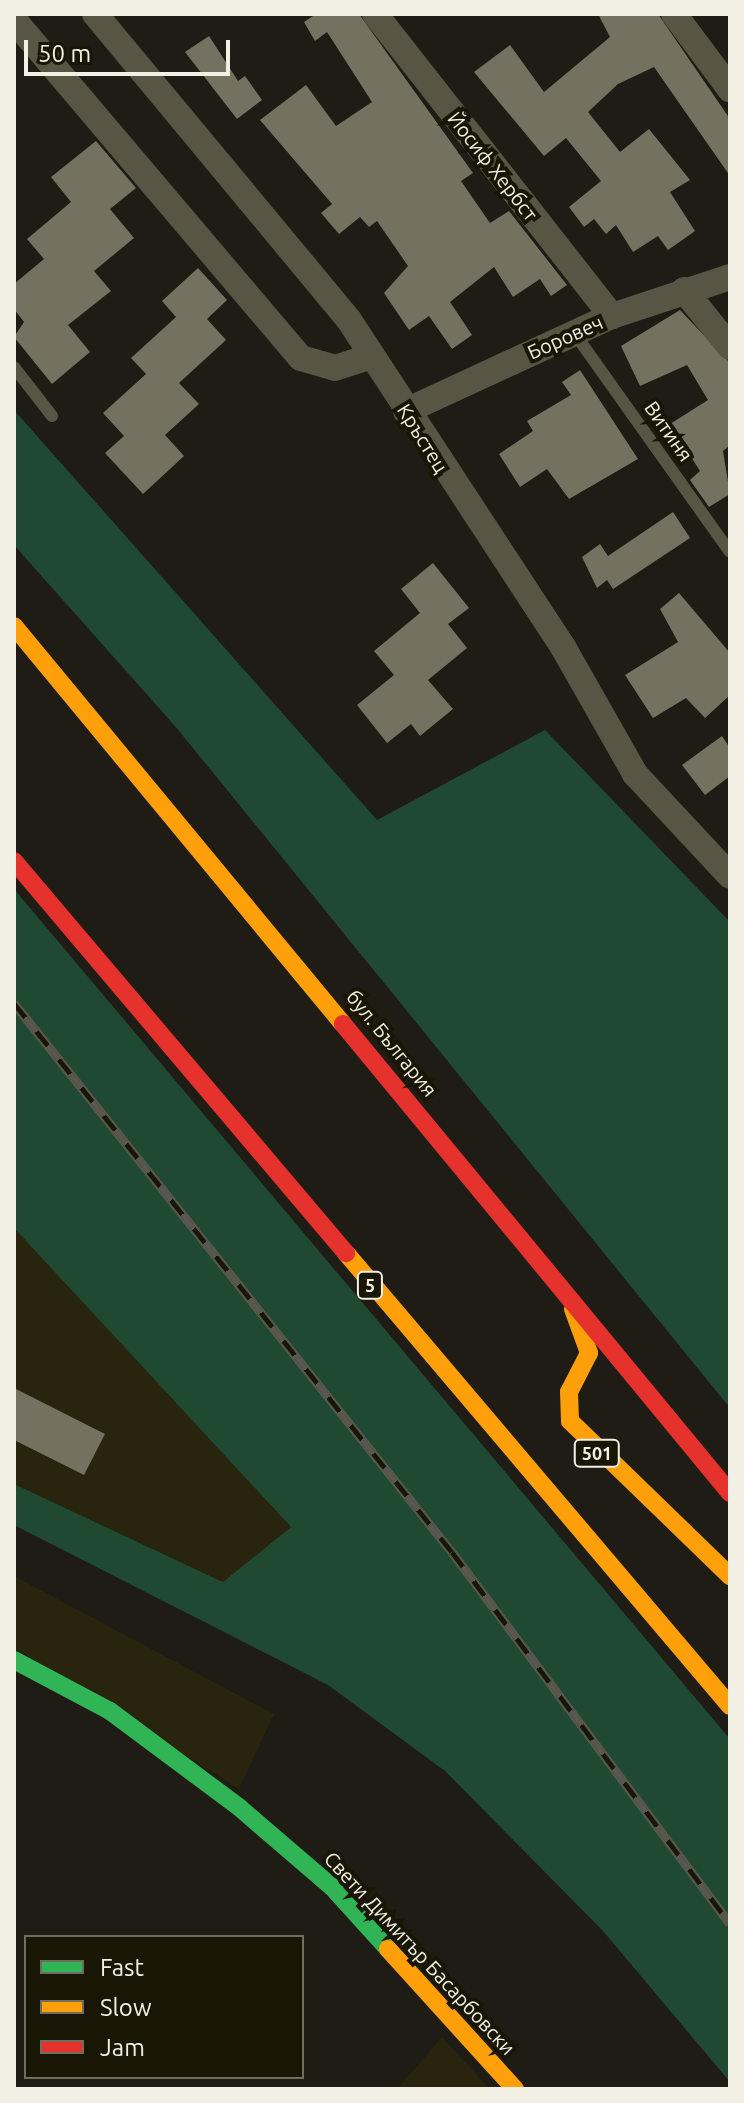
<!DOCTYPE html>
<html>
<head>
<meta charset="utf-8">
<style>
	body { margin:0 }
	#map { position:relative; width:744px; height:2103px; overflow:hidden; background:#1e1c14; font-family:Ubuntu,sans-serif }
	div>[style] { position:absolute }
	.built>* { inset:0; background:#28240e }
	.green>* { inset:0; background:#204931 }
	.building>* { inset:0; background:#757160 }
	.lane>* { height:12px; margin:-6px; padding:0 6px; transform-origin:6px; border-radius:6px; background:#595545 }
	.street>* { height:26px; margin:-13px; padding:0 13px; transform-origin:13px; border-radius:13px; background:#595545 }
	.fast>* { height:18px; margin:-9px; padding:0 9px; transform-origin:9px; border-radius:9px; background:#30b455 }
	.slow>* { height:18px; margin:-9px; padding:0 9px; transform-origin:9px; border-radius:9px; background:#ff9f0a }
	.jam>* { height:18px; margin:-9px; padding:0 9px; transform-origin:9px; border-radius:9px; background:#e5322d }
	.rail>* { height:9px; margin-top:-4.5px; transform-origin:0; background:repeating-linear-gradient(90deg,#191606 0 18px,#5a584e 0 36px); box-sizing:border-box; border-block:2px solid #5a584e }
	span { translate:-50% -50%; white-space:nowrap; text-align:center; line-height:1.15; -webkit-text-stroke:8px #191606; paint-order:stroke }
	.shield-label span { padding:2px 6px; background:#191606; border:2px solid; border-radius:6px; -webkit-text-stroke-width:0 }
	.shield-label { font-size:18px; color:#f2f0e5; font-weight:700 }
	.street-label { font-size:20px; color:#f2f0e5 }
	.frame { position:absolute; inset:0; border:16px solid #f2f0e5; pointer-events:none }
	.legend { position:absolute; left:24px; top:1935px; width:280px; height:144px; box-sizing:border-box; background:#191606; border:2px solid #706d5f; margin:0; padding:10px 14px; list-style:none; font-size:24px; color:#f2f0e5 }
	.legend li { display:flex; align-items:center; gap:16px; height:40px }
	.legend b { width:40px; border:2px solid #706d5f }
	.scale { position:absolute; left:24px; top:40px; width:206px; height:36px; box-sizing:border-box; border:4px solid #f2f0e5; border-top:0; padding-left:10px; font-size:24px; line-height:28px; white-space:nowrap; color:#f2f0e5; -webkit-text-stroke:6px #191606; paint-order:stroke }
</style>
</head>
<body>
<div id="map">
	<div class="built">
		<i style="clip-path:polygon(14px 1228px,291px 1527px,224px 1582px,14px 1484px)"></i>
		<i style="clip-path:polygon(14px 1576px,274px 1714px,239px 1789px,14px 1647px)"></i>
		<i style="clip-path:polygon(442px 2037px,490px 2089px,397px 2089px)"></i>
	</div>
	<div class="green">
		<i style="clip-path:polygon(14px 410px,377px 820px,545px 730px,730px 922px,730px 1408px,175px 726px,14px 545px)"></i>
		<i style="clip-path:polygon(14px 889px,730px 1739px,730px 2082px,603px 1931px,445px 1771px,328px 1685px,14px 1525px,14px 1484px,223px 1582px,291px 1527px,14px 1228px)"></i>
	</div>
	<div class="building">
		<i style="clip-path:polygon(316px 14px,359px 14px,473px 173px,461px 181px,490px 223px,509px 211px,567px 285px,551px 296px,540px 279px,513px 297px,494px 267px,450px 302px,472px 335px,452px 349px,429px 316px,409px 330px,384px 293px,408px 266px,377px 221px,369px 227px,360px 217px,339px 234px,321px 213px,332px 204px,260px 120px,306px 85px,336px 126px,372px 102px,327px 32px,315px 41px,304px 22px)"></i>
		<i style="clip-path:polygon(598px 14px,658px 14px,730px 119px,730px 176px,654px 67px,618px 84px,588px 112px,620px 152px,649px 129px,690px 180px,670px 192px,695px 231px,668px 250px,658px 236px,633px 252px,616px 225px,606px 234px,594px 219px,584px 227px,569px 207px,601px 181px,566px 138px,544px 156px,474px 72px,510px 45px,544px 92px,610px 37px)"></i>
		<i style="clip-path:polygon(209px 36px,238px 81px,245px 76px,262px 100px,237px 119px,185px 52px)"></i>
		<i style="clip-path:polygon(96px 141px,136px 188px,110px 209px,134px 238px,94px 271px,111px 291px,68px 325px,90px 352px,52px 384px,14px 337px,24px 322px,14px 309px,14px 284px,44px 259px,27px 239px,71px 202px,51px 177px)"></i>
		<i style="clip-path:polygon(198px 268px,227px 300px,207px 319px,226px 340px,179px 383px,199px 404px,165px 435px,184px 456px,143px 494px,105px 453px,124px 436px,103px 413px,146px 374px,131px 358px,176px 317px,162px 301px)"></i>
		<i style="clip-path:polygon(680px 310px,730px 363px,730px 445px,723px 451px,730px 494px,709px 507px,690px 480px,700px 471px,670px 424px,708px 400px,687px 365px,640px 386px,621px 346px)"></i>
		<i style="clip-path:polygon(580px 370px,638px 459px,569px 499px,547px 469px,520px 487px,499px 454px,533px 431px,527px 421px,571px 395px,562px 382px)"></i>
		<i style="clip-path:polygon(673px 512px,690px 538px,613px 589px,607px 580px,597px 588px,582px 557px,600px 544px,608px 556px)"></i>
		<i style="clip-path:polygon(433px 563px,469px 608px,448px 624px,467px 648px,428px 680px,453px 709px,420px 736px,411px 724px,387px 743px,357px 705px,394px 675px,374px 651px,420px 613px,401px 589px)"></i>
		<i style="clip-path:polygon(679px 593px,730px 653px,730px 695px,705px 718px,686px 698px,653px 718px,625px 675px,678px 642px,660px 609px)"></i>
		<i style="clip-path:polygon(722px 736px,730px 748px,730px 776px,705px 795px,682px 765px)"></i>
		<i style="clip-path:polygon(14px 1388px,105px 1434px,84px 1475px,14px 1440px)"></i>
	</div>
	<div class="lane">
		<i style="left:575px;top:334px;width:267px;rotate:54.6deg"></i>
		<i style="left:14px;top:367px;width:62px;rotate:52.2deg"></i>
	</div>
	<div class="street">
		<i style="left:95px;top:14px;width:398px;rotate:50.3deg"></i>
		<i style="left:349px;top:320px;width:391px;rotate:56.8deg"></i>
		<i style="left:563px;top:647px;width:146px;rotate:60.4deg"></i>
		<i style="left:635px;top:774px;width:139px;rotate:47deg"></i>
		<i style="left:375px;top:14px;width:384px;rotate:51.9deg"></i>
		<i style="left:674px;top:14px;width:94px;rotate:53.3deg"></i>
		<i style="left:14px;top:20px;width:443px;rotate:49.7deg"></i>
		<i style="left:301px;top:358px;width:35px;rotate:16deg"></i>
		<i style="left:335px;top:368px;width:36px;rotate:-18deg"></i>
		<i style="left:684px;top:290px;width:73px;rotate:51.1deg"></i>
		<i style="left:406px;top:411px;width:227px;rotate:-24.8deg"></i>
		<i style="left:612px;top:316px;width:124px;rotate:-18.3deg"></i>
	</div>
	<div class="fast">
		<i style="left:14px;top:1660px;width:109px;rotate:28deg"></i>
		<i style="left:110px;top:1711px;width:162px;rotate:36.7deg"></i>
		<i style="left:240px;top:1808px;width:121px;rotate:40.7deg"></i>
		<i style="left:332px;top:1887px;width:84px;rotate:47.9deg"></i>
	</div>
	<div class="slow">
		<i style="left:14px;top:626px;width:516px;rotate:50.42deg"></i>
		<i style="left:346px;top:1253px;width:594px;rotate:49.71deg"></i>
		<i style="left:573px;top:1309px;width:47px;rotate:70deg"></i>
		<i style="left:589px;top:1353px;width:44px;rotate:117.1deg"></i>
		<i style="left:569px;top:1392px;width:29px;rotate:88deg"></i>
		<i style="left:570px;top:1421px;width:223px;rotate:44.1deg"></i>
		<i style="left:388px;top:1949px;width:189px;rotate:47.8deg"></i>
	</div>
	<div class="jam">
		<i style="left:14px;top:861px;width:514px;rotate:49.74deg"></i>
		<i style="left:343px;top:1024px;width:608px;rotate:50.47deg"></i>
	</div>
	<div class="rail">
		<i style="left:14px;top:1003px;width:702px;rotate:51.42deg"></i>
		<i style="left:452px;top:1552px;width:464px;rotate:53.2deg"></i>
	</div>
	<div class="shield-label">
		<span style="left:370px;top:1285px">5</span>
		<span style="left:597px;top:1453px">501</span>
	</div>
	<div class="street-label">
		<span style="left:493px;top:166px;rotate:52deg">Йосиф Хербст</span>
		<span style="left:565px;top:337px;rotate:-24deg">Боровеч</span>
		<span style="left:669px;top:431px;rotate:55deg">Витиня</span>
		<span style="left:423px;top:438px;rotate:58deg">Кръстец</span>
		<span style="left:392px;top:1043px;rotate:51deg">бул. България</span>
		<span style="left:420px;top:1953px;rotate:47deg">Свети Димитър Басарбовски</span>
	</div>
	<div class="frame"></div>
	<ul class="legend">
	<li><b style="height:10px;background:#30b455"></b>Fast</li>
	<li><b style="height:10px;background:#ff9f0a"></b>Slow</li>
	<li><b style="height:10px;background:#e5322d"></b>Jam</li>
	</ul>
	<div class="scale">50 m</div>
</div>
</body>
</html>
